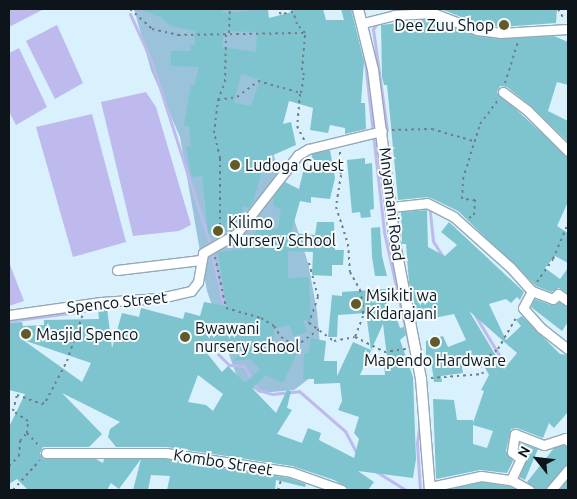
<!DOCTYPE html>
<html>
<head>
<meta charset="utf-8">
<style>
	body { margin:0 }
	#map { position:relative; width:577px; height:499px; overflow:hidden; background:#d9f0fd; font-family:Ubuntu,sans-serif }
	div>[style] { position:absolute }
	.green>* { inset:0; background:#9ac3db }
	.water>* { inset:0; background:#bebaed }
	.stream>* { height:3px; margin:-1.5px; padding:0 1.5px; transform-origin:1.5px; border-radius:1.5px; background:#bebaed }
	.building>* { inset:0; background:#7ec4cf }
	.path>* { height:2px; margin-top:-1px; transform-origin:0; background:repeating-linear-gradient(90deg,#6f7e87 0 2.5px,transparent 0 6.5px) }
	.roads { filter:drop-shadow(1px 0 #94a9b6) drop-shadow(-1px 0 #94a9b6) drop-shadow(0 1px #94a9b6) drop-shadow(0 -1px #94a9b6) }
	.minor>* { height:9px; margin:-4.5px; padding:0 4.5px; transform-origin:4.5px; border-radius:4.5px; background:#fff }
	.tertiary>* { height:10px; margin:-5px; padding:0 5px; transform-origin:5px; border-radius:5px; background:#fff }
	.dots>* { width:14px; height:14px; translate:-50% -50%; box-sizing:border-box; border:2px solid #f5fafd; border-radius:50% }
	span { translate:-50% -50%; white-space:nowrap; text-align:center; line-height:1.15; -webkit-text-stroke:4px #f5fafd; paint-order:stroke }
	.poi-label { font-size:16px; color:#0e151a }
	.right { translate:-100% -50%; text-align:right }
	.left { translate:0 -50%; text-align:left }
	.street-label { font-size:16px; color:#0e151a }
	.frame { position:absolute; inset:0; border:10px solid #0e151a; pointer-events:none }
	.north { position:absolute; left:512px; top:434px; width:50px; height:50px; -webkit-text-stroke:4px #f5fafd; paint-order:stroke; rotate:299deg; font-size:14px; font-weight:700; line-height:20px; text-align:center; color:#0e151a }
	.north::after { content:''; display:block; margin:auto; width:18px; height:22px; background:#0e151a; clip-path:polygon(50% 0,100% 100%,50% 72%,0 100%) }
</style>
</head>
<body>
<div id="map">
	<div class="green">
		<i style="clip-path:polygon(134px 9px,265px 9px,262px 102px,274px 156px,308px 263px,317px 311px,322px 369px,294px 390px,261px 393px,238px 380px,207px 291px,180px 137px,151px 70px)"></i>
	</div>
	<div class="water">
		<i style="clip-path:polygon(9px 9px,44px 9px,9px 27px)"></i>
		<i style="clip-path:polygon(57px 25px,83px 83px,55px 99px,26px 41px)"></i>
		<i style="clip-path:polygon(19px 48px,47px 107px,16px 125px,9px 112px,9px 53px)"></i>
		<i style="clip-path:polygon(146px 92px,156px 107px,191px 225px,179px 231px,133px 236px,101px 102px)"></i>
		<i style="clip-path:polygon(92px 114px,126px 242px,73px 257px,36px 127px)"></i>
		<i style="clip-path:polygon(9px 262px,24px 301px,9px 306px)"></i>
	</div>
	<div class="stream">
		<i style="left:352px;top:9px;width:9px;rotate:72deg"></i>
		<i style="left:130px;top:14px;width:51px;rotate:65.5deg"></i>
		<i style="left:151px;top:60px;width:193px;rotate:72.2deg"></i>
		<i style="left:378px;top:22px;width:9px;rotate:126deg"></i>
		<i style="left:373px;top:29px;width:102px;rotate:82.1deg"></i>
		<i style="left:445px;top:22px;width:31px;rotate:21deg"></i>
		<i style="left:364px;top:53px;width:180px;rotate:83.6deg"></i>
		<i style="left:384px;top:232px;width:116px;rotate:77.5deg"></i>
		<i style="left:428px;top:194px;width:47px;rotate:83.9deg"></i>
		<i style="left:433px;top:241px;width:19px;rotate:58deg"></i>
		<i style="left:212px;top:255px;width:57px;rotate:76.7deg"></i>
		<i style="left:475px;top:315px;width:64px;rotate:59deg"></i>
		<i style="left:9px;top:321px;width:76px;rotate:-7.6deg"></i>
		<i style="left:219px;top:348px;width:6px;rotate:99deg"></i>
		<i style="left:218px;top:354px;width:16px;rotate:45deg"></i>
		<i style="left:229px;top:365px;width:15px;rotate:4deg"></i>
		<i style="left:244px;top:366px;width:28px;rotate:60deg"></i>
		<i style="left:258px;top:390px;width:15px;rotate:16deg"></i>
		<i style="left:272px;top:394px;width:27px;rotate:-6deg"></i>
		<i style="left:299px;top:391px;width:61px;rotate:41deg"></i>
		<i style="left:345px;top:431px;width:27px;rotate:62deg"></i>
		<i style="left:377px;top:472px;width:34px;rotate:32deg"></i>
		<i style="left:420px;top:490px;width:47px;rotate:-93.7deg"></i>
		<i style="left:417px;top:443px;width:21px;rotate:-82deg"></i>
	</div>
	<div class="building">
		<i style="clip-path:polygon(evenodd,139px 9px,223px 9px,223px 13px,268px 9px,269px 18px,292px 12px,291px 9px,323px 9px,326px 20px,344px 20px,341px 9px,351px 9px,364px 61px,361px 103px,365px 103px,366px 129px,345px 134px,345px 128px,330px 125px,328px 133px,310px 130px,313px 108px,289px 101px,283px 124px,291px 122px,296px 145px,271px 156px,270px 171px,262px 171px,253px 202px,249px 208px,243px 206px,242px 216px,238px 222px,230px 223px,231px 229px,214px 237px,214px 233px,208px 234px,202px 176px,192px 177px,186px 147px,191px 146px,189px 126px,184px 126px,191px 85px,194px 86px,199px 67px,171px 66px,171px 51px,191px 51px,191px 45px,195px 45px,195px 31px,170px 26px,162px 18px,139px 9px,224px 31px,257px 32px,256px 52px,222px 47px,224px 31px,139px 9px,241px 74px,260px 80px,251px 106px,234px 103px,241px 74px)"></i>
		<i style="clip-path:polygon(441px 9px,557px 9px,556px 23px,500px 27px,479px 24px)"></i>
		<i style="clip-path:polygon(432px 19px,476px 36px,500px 39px,554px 36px,568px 42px,568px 85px,557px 82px,548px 111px,568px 121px,568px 142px,532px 107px,507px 87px,500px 86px,497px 92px,568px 157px,568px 202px,557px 226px,568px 233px,568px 263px,555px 256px,545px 268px,560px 279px,568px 268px,568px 294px,559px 288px,551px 292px,536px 286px,458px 211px,429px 197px,398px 200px,387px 85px,384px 85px,382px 77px,381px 25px)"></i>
		<i style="clip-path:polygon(evenodd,330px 150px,335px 178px,330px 199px,311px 197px,311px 203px,300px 201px,291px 233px,315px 235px,317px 222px,334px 222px,335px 250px,344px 250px,343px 265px,332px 265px,332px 276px,312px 275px,313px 252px,288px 251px,288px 278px,309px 277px,311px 321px,303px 320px,307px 332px,293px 336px,290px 325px,274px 329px,273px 342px,269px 343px,289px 349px,288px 353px,297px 353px,283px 383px,266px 375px,252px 388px,276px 413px,287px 390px,291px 391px,287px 408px,292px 410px,277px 434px,302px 443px,308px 428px,321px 433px,319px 440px,354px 458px,359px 439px,354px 433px,359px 417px,338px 410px,342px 401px,340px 383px,314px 384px,314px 379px,303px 379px,304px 353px,308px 353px,311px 338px,326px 341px,324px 361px,337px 361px,337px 376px,353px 342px,371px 350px,366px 313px,338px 315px,337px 337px,328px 337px,332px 295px,342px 296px,342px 292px,386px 289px,387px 315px,395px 313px,400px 328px,404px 327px,406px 335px,400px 340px,413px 377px,416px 459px,413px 478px,358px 471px,374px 482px,368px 490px,351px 490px,334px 480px,292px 466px,167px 447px,116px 447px,108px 437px,110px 429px,120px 422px,62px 393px,102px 434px,89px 447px,43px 447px,40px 453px,43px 459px,96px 459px,103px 463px,104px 459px,166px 459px,289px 478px,306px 484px,305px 487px,276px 480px,275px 490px,167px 490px,170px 476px,151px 475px,148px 490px,133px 490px,141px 459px,119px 489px,111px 483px,107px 490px,28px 490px,17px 479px,9px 484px,9px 427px,25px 394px,9px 390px,9px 323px,22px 322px,23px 326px,44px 325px,44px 320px,99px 319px,98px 309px,107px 308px,112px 348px,122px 313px,139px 317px,141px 308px,183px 319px,185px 312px,200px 316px,204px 302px,226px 306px,218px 252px,247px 248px,257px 229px,278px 229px,281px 210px,273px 205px,274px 196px,285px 182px,299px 189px,303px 172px,311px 172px,312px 154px,330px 150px,383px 324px,388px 365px,384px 365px,385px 375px,360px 375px,383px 324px,330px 150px,23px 340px,91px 363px,82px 382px,23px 340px,330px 150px,245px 349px,233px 361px,250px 359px,260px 369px,245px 383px,228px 366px,222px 372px,206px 352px,245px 349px,330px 150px,198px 375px,223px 394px,213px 411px,206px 405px,188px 402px,198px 375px)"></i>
		<i style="clip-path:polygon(365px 158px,365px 164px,372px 163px,374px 209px,370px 210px,371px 217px,361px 218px,360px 212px,352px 213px,347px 160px)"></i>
		<i style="clip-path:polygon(evenodd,427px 210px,428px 247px,445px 256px,457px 245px,441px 232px,449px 222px,524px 292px,520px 300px,517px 297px,511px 303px,506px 299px,489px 304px,506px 340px,521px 326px,516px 320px,522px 316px,560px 354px,568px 355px,568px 412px,554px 428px,549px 423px,543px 438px,517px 428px,511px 429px,506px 451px,513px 461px,507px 473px,480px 470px,436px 479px,433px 399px,454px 400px,457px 420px,473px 420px,473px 423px,484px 391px,481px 390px,489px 375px,478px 355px,461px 362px,463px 373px,441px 376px,442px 382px,434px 382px,431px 360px,426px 360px,426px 341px,443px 336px,448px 347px,466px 340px,454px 314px,419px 321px,409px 283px,406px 244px,402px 244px,401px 212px,427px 210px,469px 311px,517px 353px,504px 369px,469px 311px,427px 210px,473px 425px,493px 431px,487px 448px,473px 444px,473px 425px)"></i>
		<i style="clip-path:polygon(380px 227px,382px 256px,387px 276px,375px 276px,372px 257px,371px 228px)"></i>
		<i style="clip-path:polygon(535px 299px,551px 305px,559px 302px,568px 307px,568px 322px,562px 331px,531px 307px)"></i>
		<i style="clip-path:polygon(520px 443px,538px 449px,525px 480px,519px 477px,527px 459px,519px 449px)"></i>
		<i style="clip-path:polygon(563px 445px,568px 447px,568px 464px,545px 490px,535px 490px,527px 482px,554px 448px)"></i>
		<i style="clip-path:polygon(568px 479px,568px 490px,560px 490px)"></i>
		<i style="clip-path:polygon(481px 482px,509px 486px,517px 490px,447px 490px)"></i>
	</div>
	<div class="path">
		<i style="left:130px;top:9px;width:30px;rotate:42deg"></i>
		<i style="left:152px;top:29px;width:27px;rotate:13deg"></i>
		<i style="left:178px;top:35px;width:125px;rotate:-0.9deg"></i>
		<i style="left:558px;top:9px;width:12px;rotate:59deg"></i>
		<i style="left:229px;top:33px;width:24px;rotate:-88deg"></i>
		<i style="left:505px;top:83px;width:43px;rotate:-72.4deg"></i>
		<i style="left:300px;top:94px;width:32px;rotate:95deg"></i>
		<i style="left:297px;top:126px;width:16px;rotate:63deg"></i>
		<i style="left:218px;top:100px;width:19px;rotate:-9deg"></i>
		<i style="left:237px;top:97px;width:26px;rotate:-37deg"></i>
		<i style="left:258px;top:81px;width:45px;rotate:15.6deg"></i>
		<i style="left:301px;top:93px;width:18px;rotate:-81deg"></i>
		<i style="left:304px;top:75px;width:5px;rotate:-112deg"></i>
		<i style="left:302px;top:70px;width:37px;rotate:-85deg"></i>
		<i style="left:305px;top:33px;width:12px;rotate:-132deg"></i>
		<i style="left:297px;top:24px;width:13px;rotate:-108deg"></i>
		<i style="left:293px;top:12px;width:12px;rotate:171deg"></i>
		<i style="left:281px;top:14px;width:7px;rotate:-135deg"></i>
		<i style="left:392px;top:130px;width:40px;rotate:-1.4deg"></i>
		<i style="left:432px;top:129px;width:43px;rotate:16.3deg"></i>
		<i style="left:340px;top:152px;width:23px;rotate:88deg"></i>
		<i style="left:341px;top:175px;width:32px;rotate:99deg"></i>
		<i style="left:336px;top:207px;width:39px;rotate:72deg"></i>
		<i style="left:348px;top:244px;width:28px;rotate:86deg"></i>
		<i style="left:350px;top:272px;width:21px;rotate:61deg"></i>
		<i style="left:360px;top:290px;width:15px;rotate:79deg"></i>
		<i style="left:363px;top:305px;width:11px;rotate:90deg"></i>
		<i style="left:363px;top:316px;width:22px;rotate:111deg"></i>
		<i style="left:469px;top:218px;width:6px;rotate:-31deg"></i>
		<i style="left:474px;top:215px;width:15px;rotate:-86deg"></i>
		<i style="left:475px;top:200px;width:13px;rotate:-176deg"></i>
		<i style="left:462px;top:199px;width:20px;rotate:-87deg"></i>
		<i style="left:463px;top:179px;width:58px;rotate:-72.8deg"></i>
		<i style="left:480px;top:124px;width:30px;rotate:-53deg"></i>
		<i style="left:220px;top:232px;width:74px;rotate:-90deg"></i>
		<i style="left:220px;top:158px;width:26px;rotate:-103deg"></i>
		<i style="left:214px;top:133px;width:33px;rotate:-83deg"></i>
		<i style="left:218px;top:100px;width:19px;rotate:-69deg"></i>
		<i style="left:225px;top:82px;width:47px;rotate:-88.8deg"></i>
		<i style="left:215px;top:257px;width:52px;rotate:77.8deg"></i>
		<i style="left:226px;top:308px;width:36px;rotate:16deg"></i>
		<i style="left:261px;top:318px;width:15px;rotate:32deg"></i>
		<i style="left:274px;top:326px;width:13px;rotate:58deg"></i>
		<i style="left:281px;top:337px;width:17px;rotate:31deg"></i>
		<i style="left:296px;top:346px;width:29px;rotate:-36deg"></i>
		<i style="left:309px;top:263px;width:35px;rotate:75deg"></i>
		<i style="left:318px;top:297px;width:28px;rotate:109deg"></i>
		<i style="left:309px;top:323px;width:31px;rotate:36deg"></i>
		<i style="left:334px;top:341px;width:21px;rotate:-11deg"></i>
		<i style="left:355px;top:337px;width:33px;rotate:27deg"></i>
		<i style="left:384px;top:352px;width:22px;rotate:-8deg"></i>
		<i style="left:537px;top:282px;width:28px;rotate:-55deg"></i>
		<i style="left:553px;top:259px;width:39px;rotate:-67deg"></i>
		<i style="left:431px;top:378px;width:52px;rotate:-4.4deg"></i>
		<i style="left:483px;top:374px;width:12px;rotate:-110deg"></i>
		<i style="left:479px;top:363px;width:24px;rotate:-36deg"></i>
		<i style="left:498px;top:349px;width:39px;rotate:-60deg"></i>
		<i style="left:27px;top:433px;width:18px;rotate:47deg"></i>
		<i style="left:9px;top:466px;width:14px;rotate:-45deg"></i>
		<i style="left:19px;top:456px;width:15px;rotate:-86deg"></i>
		<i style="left:20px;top:441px;width:11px;rotate:-49deg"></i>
		<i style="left:27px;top:433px;width:12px;rotate:-85deg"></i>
		<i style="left:28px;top:421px;width:18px;rotate:-146deg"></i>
		<i style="left:13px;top:411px;width:16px;rotate:-76deg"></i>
		<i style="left:17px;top:395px;width:27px;rotate:20deg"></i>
		<i style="left:42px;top:404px;width:5px;rotate:-37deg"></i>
		<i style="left:46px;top:401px;width:45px;rotate:-62.3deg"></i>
		<i style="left:67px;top:361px;width:50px;rotate:-71.2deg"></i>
		<i style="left:13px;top:490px;width:40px;rotate:-48deg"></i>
		<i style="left:278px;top:490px;width:10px;rotate:-73deg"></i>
	</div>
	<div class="roads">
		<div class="minor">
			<i style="left:363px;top:23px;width:32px;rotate:-14deg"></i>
			<i style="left:394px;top:15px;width:39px;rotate:-3deg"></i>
			<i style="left:433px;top:13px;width:47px;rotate:21.1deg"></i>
			<i style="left:477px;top:30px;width:23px;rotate:7deg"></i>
			<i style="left:500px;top:33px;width:68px;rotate:-3.4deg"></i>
			<i style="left:503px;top:92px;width:31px;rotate:37deg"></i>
			<i style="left:528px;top:111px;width:57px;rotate:45deg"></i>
			<i style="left:391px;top:207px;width:36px;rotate:-6deg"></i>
			<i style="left:427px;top:203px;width:30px;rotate:27deg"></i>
			<i style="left:454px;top:217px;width:76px;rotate:41.8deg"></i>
			<i style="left:511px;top:268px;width:31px;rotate:48deg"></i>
			<i style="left:532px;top:291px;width:19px;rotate:118deg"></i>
			<i style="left:523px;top:308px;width:27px;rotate:48deg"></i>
			<i style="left:541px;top:328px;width:34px;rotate:38deg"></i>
			<i style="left:117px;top:270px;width:84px;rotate:-6.9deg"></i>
			<i style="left:532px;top:291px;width:22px;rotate:21deg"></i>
			<i style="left:553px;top:299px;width:7px;rotate:-45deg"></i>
			<i style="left:558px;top:294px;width:12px;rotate:35deg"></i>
			<i style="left:9px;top:315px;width:93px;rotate:-8deg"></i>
			<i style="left:101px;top:302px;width:59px;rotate:-3.9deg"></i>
			<i style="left:160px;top:298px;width:32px;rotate:-13deg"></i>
			<i style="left:191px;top:291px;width:11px;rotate:-52deg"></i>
			<i style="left:198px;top:282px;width:29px;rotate:-80deg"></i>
			<i style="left:203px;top:253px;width:39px;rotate:-30deg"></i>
			<i style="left:237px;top:233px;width:99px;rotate:-52deg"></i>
			<i style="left:298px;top:155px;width:12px;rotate:-31deg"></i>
			<i style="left:308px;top:149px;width:76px;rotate:-13.7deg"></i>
			<i style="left:46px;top:453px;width:120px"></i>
			<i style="left:166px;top:453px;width:126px;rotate:8.6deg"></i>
			<i style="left:291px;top:472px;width:54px;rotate:19.4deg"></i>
			<i style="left:511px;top:480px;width:21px;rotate:29deg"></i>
			<i style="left:435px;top:486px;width:47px;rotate:-12.3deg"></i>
			<i style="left:481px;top:476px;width:30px;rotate:8deg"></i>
			<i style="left:511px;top:480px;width:23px;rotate:-65deg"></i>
			<i style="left:521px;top:459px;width:11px;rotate:-142deg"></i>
			<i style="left:512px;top:452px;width:18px;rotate:-81deg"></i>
			<i style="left:515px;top:434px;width:31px;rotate:21deg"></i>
			<i style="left:544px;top:445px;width:22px;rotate:-18deg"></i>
			<i style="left:565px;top:438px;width:4px;rotate:45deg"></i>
			<i style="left:551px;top:490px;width:26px;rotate:-50deg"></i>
		</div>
		<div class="tertiary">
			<i style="left:358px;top:9px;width:63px;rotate:76.2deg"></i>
			<i style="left:373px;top:70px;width:180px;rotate:82.7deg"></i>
			<i style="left:396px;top:249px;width:132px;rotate:79.1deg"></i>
			<i style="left:421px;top:379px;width:111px;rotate:85.4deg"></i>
		</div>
	</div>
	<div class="dots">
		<i style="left:504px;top:25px;background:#625a27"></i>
		<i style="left:235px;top:165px;background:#625a27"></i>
		<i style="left:218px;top:231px;background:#625a27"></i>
		<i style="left:356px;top:304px;background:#625a27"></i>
		<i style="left:26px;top:334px;background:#625a27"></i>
		<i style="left:185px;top:337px;background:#625a27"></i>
		<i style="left:435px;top:342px;background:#625a27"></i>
	</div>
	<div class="poi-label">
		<span class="right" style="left:494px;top:25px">Dee Zuu Shop</span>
		<span class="left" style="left:245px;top:165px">Ludoga Guest</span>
		<span class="left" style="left:228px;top:231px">Kilimo<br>Nursery School</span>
		<span class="left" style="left:366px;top:304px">Msikiti wa<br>Kidarajani</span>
		<span class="left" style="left:195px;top:337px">Bwawani<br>nursery school</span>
		<span class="left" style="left:36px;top:334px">Masjid Spenco</span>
		<span style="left:435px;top:360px">Mapendo Hardware</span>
	</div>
	<div class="street-label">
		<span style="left:392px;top:204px;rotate:83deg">Mnyamani Road</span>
		<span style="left:117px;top:302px;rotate:-6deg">Spenco Street</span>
		<span style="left:223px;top:462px;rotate:9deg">Kombo Street</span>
	</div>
	<div class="frame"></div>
	<div class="north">N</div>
</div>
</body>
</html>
